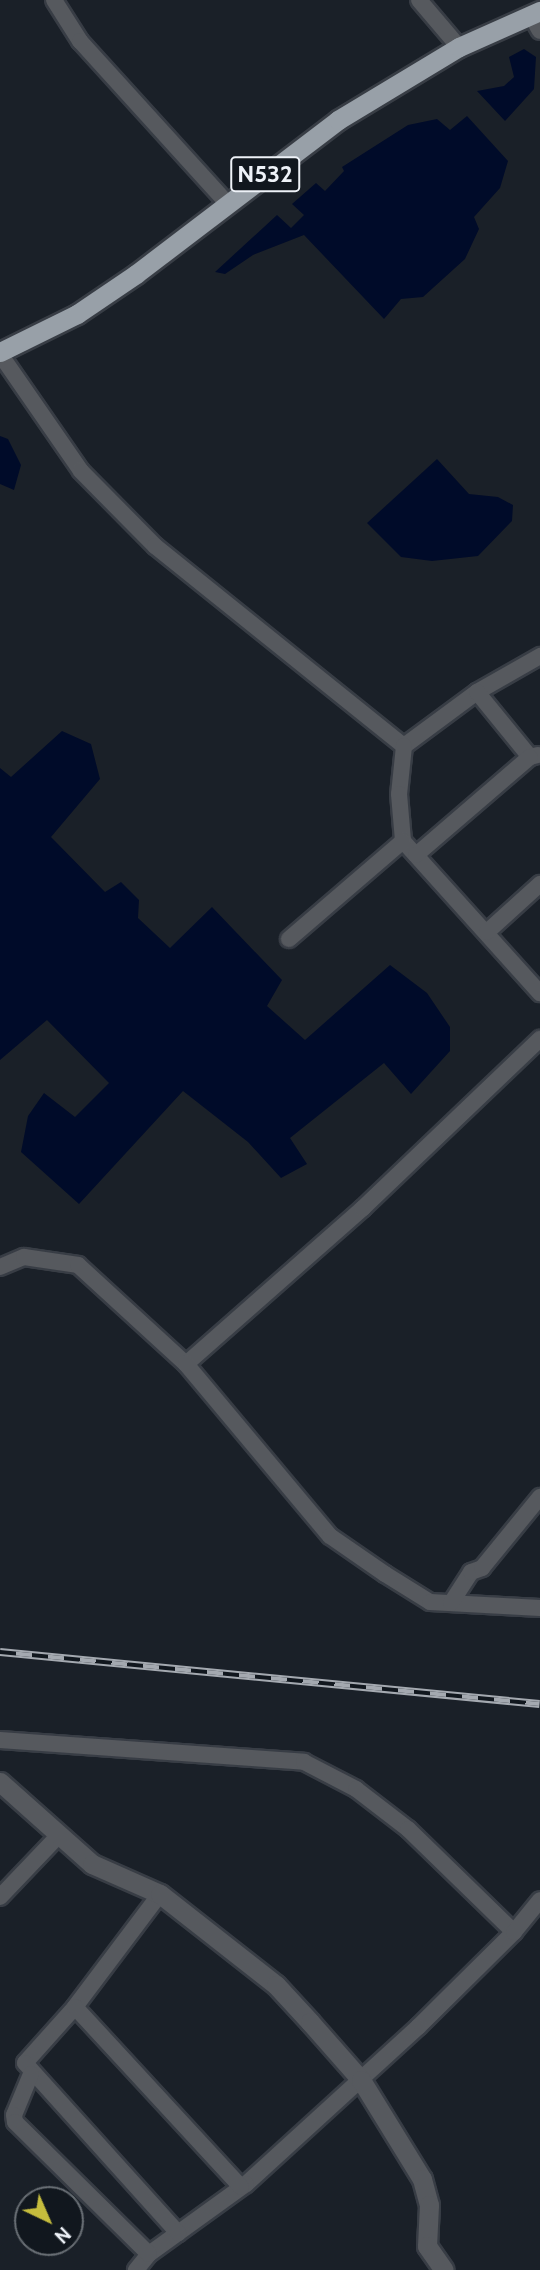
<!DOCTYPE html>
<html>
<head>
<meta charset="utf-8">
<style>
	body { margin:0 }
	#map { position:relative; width:540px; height:2270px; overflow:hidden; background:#1a2028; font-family:Cabin,sans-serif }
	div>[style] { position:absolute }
	.water>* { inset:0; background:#000b29 }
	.roads { filter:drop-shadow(2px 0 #383d45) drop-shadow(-2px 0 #383d45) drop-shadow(0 2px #383d45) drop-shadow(0 -2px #383d45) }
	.minor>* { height:16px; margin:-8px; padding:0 8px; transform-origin:8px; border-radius:8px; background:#56595e }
	.tertiary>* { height:19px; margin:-9.5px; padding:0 9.5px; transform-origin:9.5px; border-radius:9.5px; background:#56595e }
	.trunk>* { height:19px; margin:-9.5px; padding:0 9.5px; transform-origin:9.5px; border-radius:9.5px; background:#98a0a8 }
	.rail>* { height:8px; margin-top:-4px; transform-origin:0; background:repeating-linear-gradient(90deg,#11171e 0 16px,#a4a9b0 0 32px); box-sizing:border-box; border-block:2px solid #a4a9b0 }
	span { translate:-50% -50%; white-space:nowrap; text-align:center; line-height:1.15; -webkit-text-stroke:7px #11171e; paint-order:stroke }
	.shield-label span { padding:2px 5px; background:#11171e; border:2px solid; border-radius:5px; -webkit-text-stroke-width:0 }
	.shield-label { font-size:24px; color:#eef2f8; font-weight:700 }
	.north { position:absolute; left:14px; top:2186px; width:70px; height:70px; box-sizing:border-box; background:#11171e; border:2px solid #696f75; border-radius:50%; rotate:136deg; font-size:19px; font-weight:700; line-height:28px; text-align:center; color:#eef2f8 }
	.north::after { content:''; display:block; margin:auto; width:24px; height:32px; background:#c5bc3d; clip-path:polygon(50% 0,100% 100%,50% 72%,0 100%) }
</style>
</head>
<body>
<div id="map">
	<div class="water">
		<i style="clip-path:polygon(524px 49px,536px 57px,534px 89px,505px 121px,477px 91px,504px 86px,514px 77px,509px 57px)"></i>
		<i style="clip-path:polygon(467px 116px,508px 161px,500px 188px,474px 217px,479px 229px,465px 259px,423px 297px,401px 299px,384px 319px,304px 235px,253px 255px,225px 274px,215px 272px,277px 215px,291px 228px,304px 215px,292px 204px,316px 183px,325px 191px,344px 171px,342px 167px,408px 125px,437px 119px,450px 130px)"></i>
		<i style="clip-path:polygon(0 436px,8px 439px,21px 465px,14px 490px,0 484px)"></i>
		<i style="clip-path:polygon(437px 459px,469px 494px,498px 497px,513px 505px,512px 521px,478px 556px,432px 561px,401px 557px,367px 523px)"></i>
		<i style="clip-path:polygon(62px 731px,91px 744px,100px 779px,51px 837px,105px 892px,121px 882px,139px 900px,138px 918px,170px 948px,212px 907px,282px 980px,267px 1006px,305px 1040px,390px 965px,427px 993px,450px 1027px,450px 1051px,411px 1094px,384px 1063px,290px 1138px,307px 1164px,281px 1178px,248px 1142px,183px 1091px,79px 1204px,21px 1152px,28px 1116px,44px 1093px,75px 1117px,109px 1083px,47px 1020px,0 1060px,0 768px,11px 777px)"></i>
	</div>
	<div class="roads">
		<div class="minor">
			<i style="left:54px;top:0;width:49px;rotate:57.6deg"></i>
			<i style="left:80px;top:41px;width:219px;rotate:47.8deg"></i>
			<i style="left:419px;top:0;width:62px;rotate:49.6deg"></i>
			<i style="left:531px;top:15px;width:18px;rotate:61deg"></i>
			<i style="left:0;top:354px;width:142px;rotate:55.3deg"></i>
			<i style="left:81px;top:471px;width:105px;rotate:45.4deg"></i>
			<i style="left:155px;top:546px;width:319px;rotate:38.8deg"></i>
			<i style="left:404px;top:746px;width:91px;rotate:-36.5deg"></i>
			<i style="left:477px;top:692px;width:73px;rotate:-29.7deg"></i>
			<i style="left:477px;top:692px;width:84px;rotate:50.8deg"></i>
			<i style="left:530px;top:757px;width:8px;rotate:-14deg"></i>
			<i style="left:404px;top:746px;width:48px;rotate:95.9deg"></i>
			<i style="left:399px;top:794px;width:47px;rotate:85.1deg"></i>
			<i style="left:403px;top:841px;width:205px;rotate:48deg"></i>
			<i style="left:416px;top:855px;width:150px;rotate:-40.7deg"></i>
			<i style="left:487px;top:932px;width:72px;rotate:-42.2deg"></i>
			<i style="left:289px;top:939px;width:150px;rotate:-40.7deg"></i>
			<i style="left:0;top:1267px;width:26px;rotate:-23deg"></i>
			<i style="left:24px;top:1257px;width:55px;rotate:8.4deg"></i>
			<i style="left:78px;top:1265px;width:147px;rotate:42.5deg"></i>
			<i style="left:186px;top:1364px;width:236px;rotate:-41.4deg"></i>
			<i style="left:363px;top:1208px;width:245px;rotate:-43.7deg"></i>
			<i style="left:186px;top:1364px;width:224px;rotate:50.1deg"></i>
			<i style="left:330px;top:1536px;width:67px;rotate:34.6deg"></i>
			<i style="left:385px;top:1574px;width:53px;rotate:31.9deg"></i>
			<i style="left:430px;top:1602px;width:110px;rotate:3.1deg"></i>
			<i style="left:451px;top:1603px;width:37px;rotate:-57deg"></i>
			<i style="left:471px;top:1572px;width:12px;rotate:-20deg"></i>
			<i style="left:482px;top:1568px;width:92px;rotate:-50.8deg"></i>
			<i style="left:0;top:1740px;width:305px;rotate:4.1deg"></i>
			<i style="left:304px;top:1762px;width:59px;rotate:27.4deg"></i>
			<i style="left:356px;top:1789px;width:66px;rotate:37.6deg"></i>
			<i style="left:408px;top:1829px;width:148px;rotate:44.2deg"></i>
			<i style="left:514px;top:1932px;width:135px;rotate:135.3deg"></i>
			<i style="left:418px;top:2027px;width:233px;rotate:137.6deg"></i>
			<i style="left:246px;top:2184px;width:120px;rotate:144.2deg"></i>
			<i style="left:149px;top:2254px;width:21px;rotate:129deg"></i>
			<i style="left:160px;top:1894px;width:141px;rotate:127deg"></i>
			<i style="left:75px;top:2007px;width:75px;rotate:131.8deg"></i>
			<i style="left:25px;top:2063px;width:229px;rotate:48deg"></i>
			<i style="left:0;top:1897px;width:84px;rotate:-46.4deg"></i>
			<i style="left:514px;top:1932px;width:41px;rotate:-50.9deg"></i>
			<i style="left:75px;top:2007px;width:245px;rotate:47.3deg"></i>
			<i style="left:31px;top:2074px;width:44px;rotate:112.5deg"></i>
			<i style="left:14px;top:2115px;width:7px;rotate:82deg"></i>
			<i style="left:15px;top:2122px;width:188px;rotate:44.6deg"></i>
		</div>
		<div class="tertiary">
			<i style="left:0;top:1782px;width:123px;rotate:41.7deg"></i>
			<i style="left:92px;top:1864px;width:74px;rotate:23.8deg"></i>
			<i style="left:160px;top:1894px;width:147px;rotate:38.1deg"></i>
			<i style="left:276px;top:1985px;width:50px;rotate:47.4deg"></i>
			<i style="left:310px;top:2022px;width:77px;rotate:48.7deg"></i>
			<i style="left:361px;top:2080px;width:116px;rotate:58.4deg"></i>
			<i style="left:422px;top:2179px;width:27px;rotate:75deg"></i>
			<i style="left:429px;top:2205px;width:41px;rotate:92.8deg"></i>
			<i style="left:427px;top:2246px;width:29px;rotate:55deg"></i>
		</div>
		<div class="trunk">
			<i style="left:0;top:352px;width:86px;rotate:-26.3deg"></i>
			<i style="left:77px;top:314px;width:71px;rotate:-34.1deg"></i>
			<i style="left:136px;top:274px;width:254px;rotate:-37.3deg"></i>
			<i style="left:338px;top:120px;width:141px;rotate:-31.1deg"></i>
			<i style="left:459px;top:47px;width:89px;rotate:-24deg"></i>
		</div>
	</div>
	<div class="rail">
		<i style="left:0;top:1652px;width:542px;rotate:5.5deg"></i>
	</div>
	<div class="shield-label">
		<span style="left:265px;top:174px">N532</span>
	</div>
	<div class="north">N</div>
</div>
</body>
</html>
